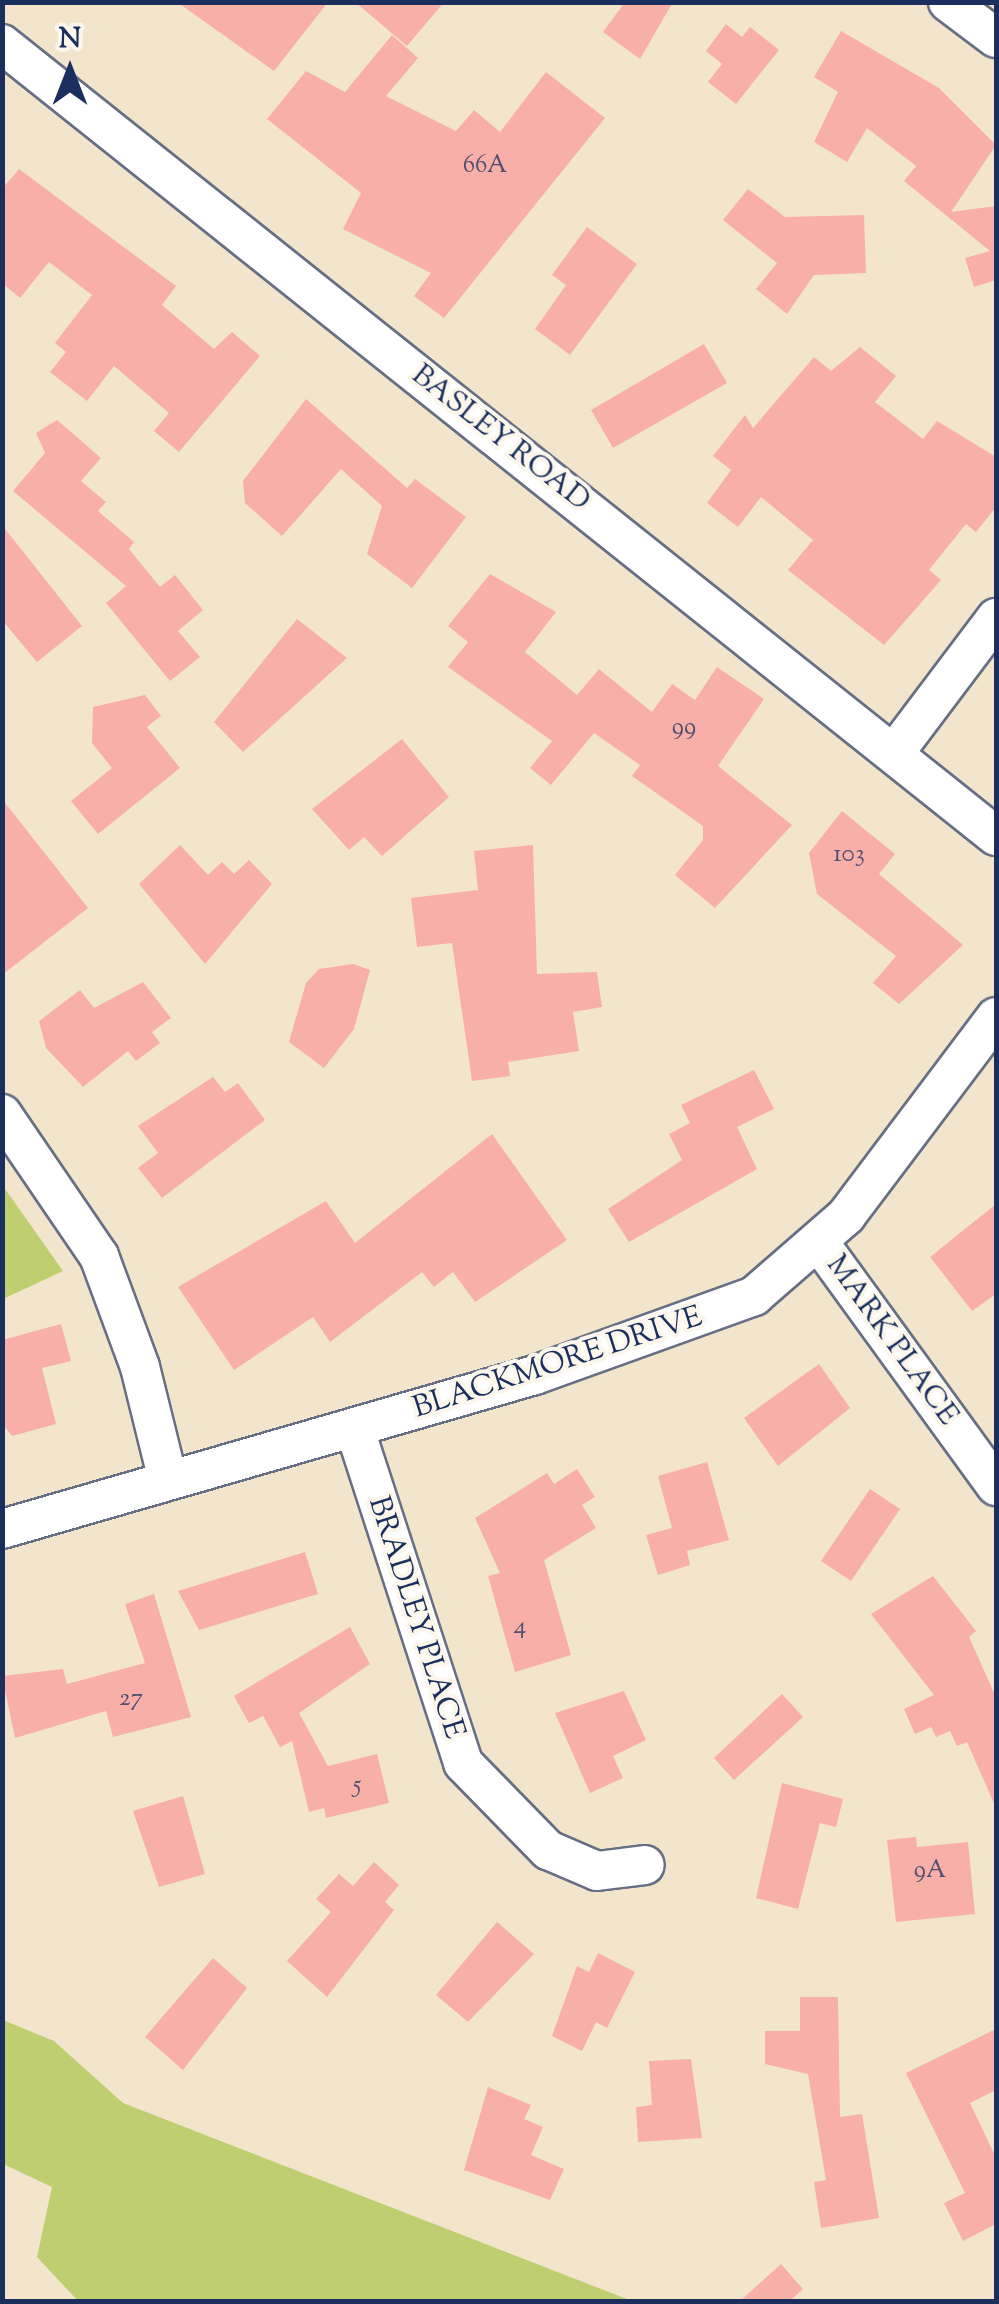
<!DOCTYPE html>
<html>
<head>
<meta charset="utf-8">
<style>
	body { margin:0 }
	#map { position:relative; width:999px; height:2304px; overflow:hidden; background:#f3e5cb; font-family:"Sorts Mill Goudy",serif }
	div>[style] { position:absolute }
	.green>* { inset:0; background:#bece70 }
	.building>* { inset:0; background:#f7afa7 }
	.roads { filter:drop-shadow(2px 0 #676f84) drop-shadow(-2px 0 #676f84) drop-shadow(0 2px #676f84) drop-shadow(0 -2px #676f84) }
	.minor>* { height:38px; margin:-19px; padding:0 19px; transform-origin:19px; border-radius:19px; background:#fff }
	span { translate:-50% -50%; white-space:nowrap; text-align:center; line-height:1.15; -webkit-text-stroke:8px #fbf7ec; paint-order:stroke }
	.number-label { font-size:25px; color:#524f70 }
	.number-label span { -webkit-text-stroke-width:0 }
	.street-label { font-size:30px; color:#1b2f5e }
	.frame { position:absolute; inset:0; border:5px solid #1b2f5e; pointer-events:none }
	.north { position:absolute; left:20px; top:20px; width:100px; height:100px; -webkit-text-stroke:8px #fbf7ec; paint-order:stroke; rotate:0deg; font-size:28px; font-weight:700; line-height:40px; text-align:center; color:#1b2f5e }
	.north::after { content:''; display:block; margin:auto; width:35px; height:45px; background:#1b2f5e; clip-path:polygon(50% 0,100% 100%,50% 72%,0 100%) }
</style>
</head>
<body>
<div id="map">
	<div class="green">
		<i style="clip-path:polygon(3px 1186px,63px 1271px,3px 1299px)"></i>
		<i style="clip-path:polygon(3px 2020px,54px 2041px,123px 2103px,632px 2301px,78px 2301px,37px 2257px,52px 2187px,3px 2164px)"></i>
	</div>
	<div class="building">
		<i style="clip-path:polygon(177px 2px,328px 2px,274px 71px)"></i>
		<i style="clip-path:polygon(355px 2px,444px 2px,407px 46px)"></i>
		<i style="clip-path:polygon(625px 2px,673px 2px,640px 59px,603px 32px)"></i>
		<i style="clip-path:polygon(726px 24px,742px 37px,750px 27px,779px 50px,736px 104px,708px 82px,722px 64px,706px 51px)"></i>
		<i style="clip-path:polygon(841px 31px,939px 88px,996px 145px,951px 212px,996px 206px,996px 280px,974px 287px,965px 258px,990px 251px,904px 181px,916px 166px,867px 128px,847px 162px,814px 142px,838px 92px,814px 77px)"></i>
		<i style="clip-path:polygon(392px 35px,418px 58px,386px 96px,456px 131px,474px 110px,500px 132px,546px 72px,605px 118px,444px 318px,414px 296px,431px 273px,343px 229px,361px 193px,267px 119px,306px 71px,345px 92px)"></i>
		<i style="clip-path:polygon(19px 169px,176px 286px,162px 305px,214px 349px,232px 332px,260px 356px,179px 452px,154px 431px,169px 413px,114px 366px,87px 401px,50px 372px,66px 352px,55px 343px,92px 295px,49px 262px,20px 298px,2px 283px,2px 189px)"></i>
		<i style="clip-path:polygon(748px 189px,785px 217px,864px 215px,866px 273px,814px 275px,787px 314px,756px 289px,777px 263px,723px 220px)"></i>
		<i style="clip-path:polygon(587px 227px,637px 264px,570px 355px,535px 329px,566px 285px,552px 275px)"></i>
		<i style="clip-path:polygon(704px 344px,727px 383px,613px 448px,591px 410px)"></i>
		<i style="clip-path:polygon(860px 347px,896px 376px,875px 402px,923px 439px,937px 421px,996px 457px,996px 507px,976px 532px,966px 524px,929px 570px,941px 580px,884px 645px,788px 570px,813px 540px,761px 497px,738px 527px,707px 503px,731px 470px,713px 456px,745px 415px,753px 428px,814px 357px,831px 371px)"></i>
		<i style="clip-path:polygon(306px 399px,407px 488px,415px 479px,466px 517px,412px 588px,367px 554px,382px 506px,341px 469px,282px 536px,245px 503px,243px 481px)"></i>
		<i style="clip-path:polygon(57px 420px,101px 458px,81px 481px,106px 502px,98px 511px,134px 542px,129px 549px,160px 587px,175px 575px,203px 610px,178px 631px,200px 657px,170px 681px,106px 603px,126px 586px,13px 491px,45px 453px,36px 433px)"></i>
		<i style="clip-path:polygon(2px 525px,82px 626px,37px 662px,2px 620px)"></i>
		<i style="clip-path:polygon(490px 574px,556px 612px,525px 652px,577px 695px,599px 669px,652px 712px,672px 684px,695px 700px,717px 667px,764px 699px,718px 766px,792px 825px,715px 908px,675px 875px,703px 840px,703px 826px,632px 776px,640px 765px,594px 733px,551px 785px,530px 768px,552px 741px,448px 667px,468px 642px,448px 626px)"></i>
		<i style="clip-path:polygon(297px 619px,347px 658px,243px 752px,214px 722px)"></i>
		<i style="clip-path:polygon(145px 695px,161px 716px,147px 727px,180px 768px,98px 834px,71px 801px,112px 768px,92px 743px,93px 707px)"></i>
		<i style="clip-path:polygon(402px 739px,449px 797px,382px 856px,364px 837px,349px 850px,312px 809px)"></i>
		<i style="clip-path:polygon(2px 799px,88px 908px,2px 975px)"></i>
		<i style="clip-path:polygon(842px 811px,895px 854px,879px 874px,963px 945px,899px 1004px,873px 983px,896px 956px,817px 894px,809px 853px)"></i>
		<i style="clip-path:polygon(180px 845px,208px 875px,222px 862px,234px 874px,249px 860px,272px 884px,205px 964px,139px 884px)"></i>
		<i style="clip-path:polygon(533px 845px,537px 974px,597px 972px,602px 1007px,573px 1012px,579px 1051px,508px 1062px,510px 1076px,472px 1081px,452px 943px,417px 947px,411px 898px,478px 890px,474px 851px)"></i>
		<i style="clip-path:polygon(353px 964px,370px 970px,354px 1029px,324px 1068px,289px 1042px,306px 983px,319px 969px)"></i>
		<i style="clip-path:polygon(143px 982px,171px 1018px,152px 1032px,160px 1043px,136px 1061px,128px 1051px,83px 1087px,46px 1048px,39px 1021px,80px 990px,94px 1008px)"></i>
		<i style="clip-path:polygon(754px 1070px,774px 1109px,737px 1127px,757px 1169px,629px 1242px,608px 1209px,682px 1160px,669px 1134px,690px 1123px,681px 1105px)"></i>
		<i style="clip-path:polygon(213px 1077px,225px 1092px,238px 1083px,265px 1120px,162px 1198px,138px 1168px,158px 1153px,138px 1126px)"></i>
		<i style="clip-path:polygon(492px 1134px,567px 1240px,475px 1302px,453px 1272px,434px 1287px,422px 1272px,330px 1342px,313px 1317px,234px 1370px,178px 1287px,326px 1201px,355px 1243px)"></i>
		<i style="clip-path:polygon(996px 1204px,996px 1294px,972px 1311px,930px 1257px)"></i>
		<i style="clip-path:polygon(61px 1324px,71px 1361px,42px 1368px,56px 1424px,12px 1436px,2px 1424px,2px 1340px)"></i>
		<i style="clip-path:polygon(819px 1364px,850px 1408px,778px 1466px,744px 1418px)"></i>
		<i style="clip-path:polygon(707px 1462px,729px 1540px,687px 1551px,690px 1565px,658px 1575px,646px 1535px,672px 1528px,658px 1476px)"></i>
		<i style="clip-path:polygon(577px 1469px,595px 1497px,582px 1505px,596px 1528px,544px 1560px,571px 1655px,515px 1672px,488px 1576px,500px 1573px,475px 1518px,547px 1473px,554px 1484px)"></i>
		<i style="clip-path:polygon(870px 1489px,900px 1509px,851px 1581px,821px 1561px)"></i>
		<i style="clip-path:polygon(305px 1552px,318px 1594px,199px 1630px,178px 1591px)"></i>
		<i style="clip-path:polygon(933px 1576px,976px 1631px,969px 1637px,996px 1697px,996px 1808px,967px 1742px,957px 1746px,950px 1731px,936px 1737px,931px 1727px,915px 1734px,904px 1709px,934px 1695px,871px 1614px)"></i>
		<i style="clip-path:polygon(154px 1594px,191px 1717px,113px 1737px,106px 1711px,15px 1738px,2px 1676px,63px 1669px,67px 1684px,145px 1663px,125px 1604px)"></i>
		<i style="clip-path:polygon(350px 1627px,370px 1664px,299px 1713px,328px 1766px,377px 1754px,389px 1803px,326px 1818px,324px 1808px,309px 1812px,292px 1741px,280px 1747px,263px 1716px,249px 1723px,234px 1696px)"></i>
		<i style="clip-path:polygon(624px 1691px,646px 1740px,613px 1756px,623px 1778px,590px 1793px,555px 1713px)"></i>
		<i style="clip-path:polygon(782px 1694px,803px 1717px,734px 1780px,714px 1758px)"></i>
		<i style="clip-path:polygon(782px 1783px,843px 1799px,836px 1827px,820px 1823px,798px 1909px,756px 1898px)"></i>
		<i style="clip-path:polygon(183px 1796px,205px 1874px,159px 1887px,133px 1811px)"></i>
		<i style="clip-path:polygon(916px 1837px,917px 1847px,968px 1842px,975px 1914px,896px 1922px,887px 1840px)"></i>
		<i style="clip-path:polygon(374px 1862px,399px 1885px,385px 1902px,394px 1910px,327px 1997px,287px 1961px,331px 1912px,316px 1899px,339px 1874px,353px 1886px)"></i>
		<i style="clip-path:polygon(497px 1922px,534px 1954px,468px 2022px,436px 1995px)"></i>
		<i style="clip-path:polygon(598px 1953px,635px 1972px,607px 2028px,596px 2022px,582px 2051px,552px 2036px,577px 1966px,589px 1972px)"></i>
		<i style="clip-path:polygon(213px 1958px,247px 1988px,183px 2070px,145px 2037px)"></i>
		<i style="clip-path:polygon(800px 1997px,838px 1997px,840px 2117px,862px 2114px,879px 2218px,821px 2228px,814px 2182px,826px 2180px,808px 2074px,765px 2064px,765px 2031px,800px 2031px)"></i>
		<i style="clip-path:polygon(996px 2029px,996px 2090px,970px 2103px,996px 2158px,996px 2224px,963px 2241px,944px 2203px,965px 2193px,906px 2073px)"></i>
		<i style="clip-path:polygon(691px 2059px,702px 2138px,638px 2142px,636px 2107px,652px 2105px,649px 2061px)"></i>
		<i style="clip-path:polygon(488px 2087px,531px 2105px,524px 2119px,543px 2127px,531px 2155px,564px 2169px,550px 2200px,464px 2170px)"></i>
		<i style="clip-path:polygon(781px 2264px,803px 2289px,789px 2302px,739px 2302px)"></i>
	</div>
	<div class="roads">
		<div class="minor">
			<i style="left:948px;top:2px;width:60px;rotate:36.9deg"></i>
			<i style="left:2px;top:44px;width:1271px;rotate:38.55deg"></i>
			<i style="left:895px;top:752px;width:168px;rotate:-53deg"></i>
			<i style="left:2px;top:1114px;width:172px;rotate:55.7deg"></i>
			<i style="left:99px;top:1256px;width:118px;rotate:69.7deg"></i>
			<i style="left:140px;top:1367px;width:116px;rotate:76.1deg"></i>
			<i style="left:821px;top:1245px;width:298px;rotate:54deg"></i>
			<i style="left:355px;top:1430px;width:350px;rotate:72deg"></i>
			<i style="left:463px;top:1763px;width:122px;rotate:45.7deg"></i>
			<i style="left:548px;top:1850px;width:53px;rotate:23.2deg"></i>
			<i style="left:597px;top:1871px;width:48px;rotate:-7.1deg"></i>
			<i style="left:2px;top:1529px;width:555px;rotate:-16.12deg"></i>
			<i style="left:535px;top:1375px;width:233px;rotate:-19.8deg"></i>
			<i style="left:754px;top:1296px;width:122px;rotate:-41deg"></i>
			<i style="left:846px;top:1216px;width:249px;rotate:-53deg"></i>
		</div>
	</div>
	<div class="number-label">
		<span style="left:485px;top:166px">66A</span>
		<span style="left:684px;top:728px">99</span>
		<span style="left:849px;top:855px">103</span>
		<span style="left:520px;top:1627px">4</span>
		<span style="left:131px;top:1699px">27</span>
		<span style="left:357px;top:1786px">5</span>
		<span style="left:930px;top:1871px">9A</span>
	</div>
	<div class="street-label">
		<span style="left:500px;top:439px;rotate:38deg">BASLEY ROAD</span>
		<span style="left:891px;top:1341px;rotate:54deg">MARK PLACE</span>
		<span style="left:558px;top:1364px;rotate:-18deg">BLACKMORE DRIVE</span>
		<span style="left:415px;top:1618px;rotate:72deg">BRADLEY PLACE</span>
	</div>
	<div class="frame"></div>
	<div class="north">N</div>
</div>
</body>
</html>
